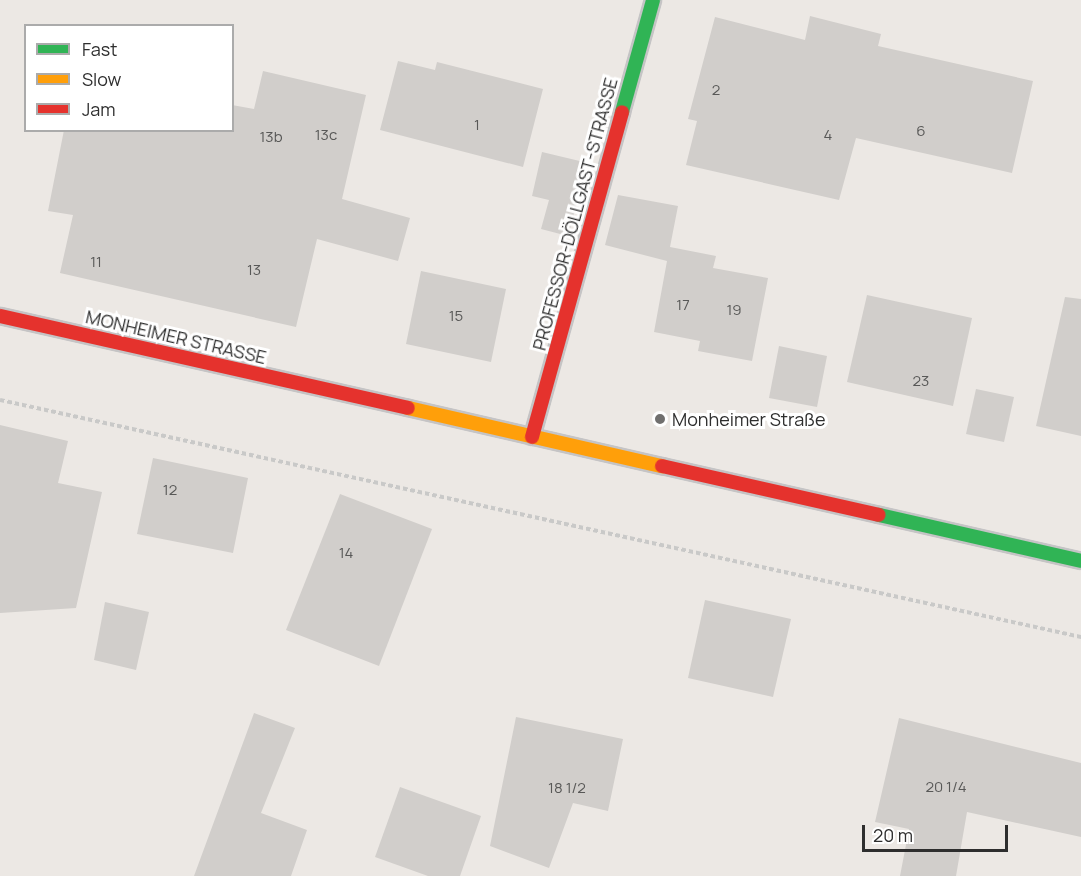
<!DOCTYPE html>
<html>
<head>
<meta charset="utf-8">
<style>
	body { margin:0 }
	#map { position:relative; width:1081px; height:876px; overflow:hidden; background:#ece8e4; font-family:Manrope,sans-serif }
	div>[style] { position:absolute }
	.building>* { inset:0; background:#d1cecb }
	.path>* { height:4px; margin-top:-2px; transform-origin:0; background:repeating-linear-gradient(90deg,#c9c9c8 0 4.5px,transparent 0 7.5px) }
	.roads { filter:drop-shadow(2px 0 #c5c4c5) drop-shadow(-2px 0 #c5c4c5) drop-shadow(0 2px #c5c4c5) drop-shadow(0 -2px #c5c4c5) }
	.fast>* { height:14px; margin:-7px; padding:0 7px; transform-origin:7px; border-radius:7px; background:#30b455 }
	.slow>* { height:14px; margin:-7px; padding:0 7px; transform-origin:7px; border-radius:7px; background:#ff9f0a }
	.jam>* { height:14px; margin:-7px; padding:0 7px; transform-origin:7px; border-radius:7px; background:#e5322d }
	.dots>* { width:16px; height:16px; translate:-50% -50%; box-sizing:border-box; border:3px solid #fff; border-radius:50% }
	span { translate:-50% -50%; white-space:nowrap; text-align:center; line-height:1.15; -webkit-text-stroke:6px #fff; paint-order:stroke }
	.number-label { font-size:15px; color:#585857 }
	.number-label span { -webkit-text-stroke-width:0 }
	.street-label { font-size:18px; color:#2e2e2e }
	.poi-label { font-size:18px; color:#2e2e2e }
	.left { translate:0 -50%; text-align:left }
	.legend { position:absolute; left:24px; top:24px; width:210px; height:108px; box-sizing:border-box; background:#fff; border:2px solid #ababab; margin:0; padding:8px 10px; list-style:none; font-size:18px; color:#2e2e2e }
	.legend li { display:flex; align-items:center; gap:12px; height:30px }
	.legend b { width:30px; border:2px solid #ababab }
	.scale { position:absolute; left:862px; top:825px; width:146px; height:27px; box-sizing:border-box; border:3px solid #2e2e2e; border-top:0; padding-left:8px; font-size:18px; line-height:21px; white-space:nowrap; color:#2e2e2e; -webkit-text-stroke:4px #fff; paint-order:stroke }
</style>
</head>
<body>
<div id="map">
	<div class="building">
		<i style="clip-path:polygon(810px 16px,881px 34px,878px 46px,1033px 81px,1012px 173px,856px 138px,839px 200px,686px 165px,697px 121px,688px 119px,715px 17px,805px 40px)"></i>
		<i style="clip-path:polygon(398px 61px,435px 70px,437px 62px,543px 89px,523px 167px,380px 130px)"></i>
		<i style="clip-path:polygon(263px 71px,366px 95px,342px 199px,410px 218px,398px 261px,317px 239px,296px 327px,60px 273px,73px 215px,48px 211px,64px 130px,232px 130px,232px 105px,254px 109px)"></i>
		<i style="clip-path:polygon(542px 152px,588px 163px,568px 236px,541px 229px,549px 200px,532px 196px)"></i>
		<i style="clip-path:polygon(618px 195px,678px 206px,670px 247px,716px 256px,713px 268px,768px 278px,752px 361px,698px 351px,700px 341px,654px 332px,667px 261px,605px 245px)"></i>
		<i style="clip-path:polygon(421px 271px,506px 289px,491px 362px,406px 344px)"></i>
		<i style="clip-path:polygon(867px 295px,972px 318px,953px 406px,847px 382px)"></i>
		<i style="clip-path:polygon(1065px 297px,1081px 299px,1081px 436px,1036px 426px)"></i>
		<i style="clip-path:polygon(779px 346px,827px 356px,817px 407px,769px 398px)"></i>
		<i style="clip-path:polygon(976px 389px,1014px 397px,1004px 442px,966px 434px)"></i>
		<i style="clip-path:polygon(0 425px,68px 441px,58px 483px,102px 492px,76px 608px,0 613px)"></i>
		<i style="clip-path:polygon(153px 458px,248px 478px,233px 553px,137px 534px)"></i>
		<i style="clip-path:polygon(340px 494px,432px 529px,379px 666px,286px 630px)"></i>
		<i style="clip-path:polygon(705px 600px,791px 619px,773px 697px,688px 678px)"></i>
		<i style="clip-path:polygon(105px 602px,149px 612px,136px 670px,94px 660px)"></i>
		<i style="clip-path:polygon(254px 713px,295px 728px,261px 813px,307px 830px,291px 876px,194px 876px)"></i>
		<i style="clip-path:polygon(516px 717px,623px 739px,608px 811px,573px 803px,549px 868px,490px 846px)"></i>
		<i style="clip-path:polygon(899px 718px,1081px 763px,1081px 837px,967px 812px,956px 876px,900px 876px,909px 829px,875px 822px)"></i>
		<i style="clip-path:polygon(400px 787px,481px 816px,460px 876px,428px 876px,375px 857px)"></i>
	</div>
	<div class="path">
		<i style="left:0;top:400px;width:1107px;rotate:12.37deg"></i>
	</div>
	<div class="roads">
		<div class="fast">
			<i style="left:622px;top:112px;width:116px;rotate:-74.5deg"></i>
			<i style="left:879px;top:515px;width:207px;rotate:12.8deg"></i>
		</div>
		<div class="slow">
			<i style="left:408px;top:408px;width:261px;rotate:12.9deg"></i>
		</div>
		<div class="jam">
			<i style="left:0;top:316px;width:418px;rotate:12.7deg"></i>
			<i style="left:532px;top:437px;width:337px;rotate:-74.5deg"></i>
			<i style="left:662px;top:466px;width:222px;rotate:12.7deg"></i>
		</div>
	</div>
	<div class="dots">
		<i style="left:660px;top:419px;background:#706f6e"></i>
	</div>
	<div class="number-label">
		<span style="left:716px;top:90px">2</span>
		<span style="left:477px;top:125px">1</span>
		<span style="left:921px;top:131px">6</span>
		<span style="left:326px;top:135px">13c</span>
		<span style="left:828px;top:135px">4</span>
		<span style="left:271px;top:137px">13b</span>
		<span style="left:96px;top:262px">11</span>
		<span style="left:254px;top:270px">13</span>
		<span style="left:683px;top:305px">17</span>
		<span style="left:734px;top:310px">19</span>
		<span style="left:456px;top:316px">15</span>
		<span style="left:921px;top:381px">23</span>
		<span style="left:170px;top:490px">12</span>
		<span style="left:346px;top:553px">14</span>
		<span style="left:946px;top:787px">20 1/4</span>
		<span style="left:567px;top:788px">18 1/2</span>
	</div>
	<div class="street-label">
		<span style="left:575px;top:214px;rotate:-75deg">PROFESSOR-DÖLLGAST-STRASSE</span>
		<span style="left:176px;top:337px;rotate:13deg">MONHEIMER STRASSE</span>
	</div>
	<div class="poi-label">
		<span class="left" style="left:672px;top:419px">Monheimer Straße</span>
	</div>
	<ul class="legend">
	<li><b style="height:8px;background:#30b455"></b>Fast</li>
	<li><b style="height:8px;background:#ff9f0a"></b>Slow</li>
	<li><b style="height:8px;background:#e5322d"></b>Jam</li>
	</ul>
	<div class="scale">20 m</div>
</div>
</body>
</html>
